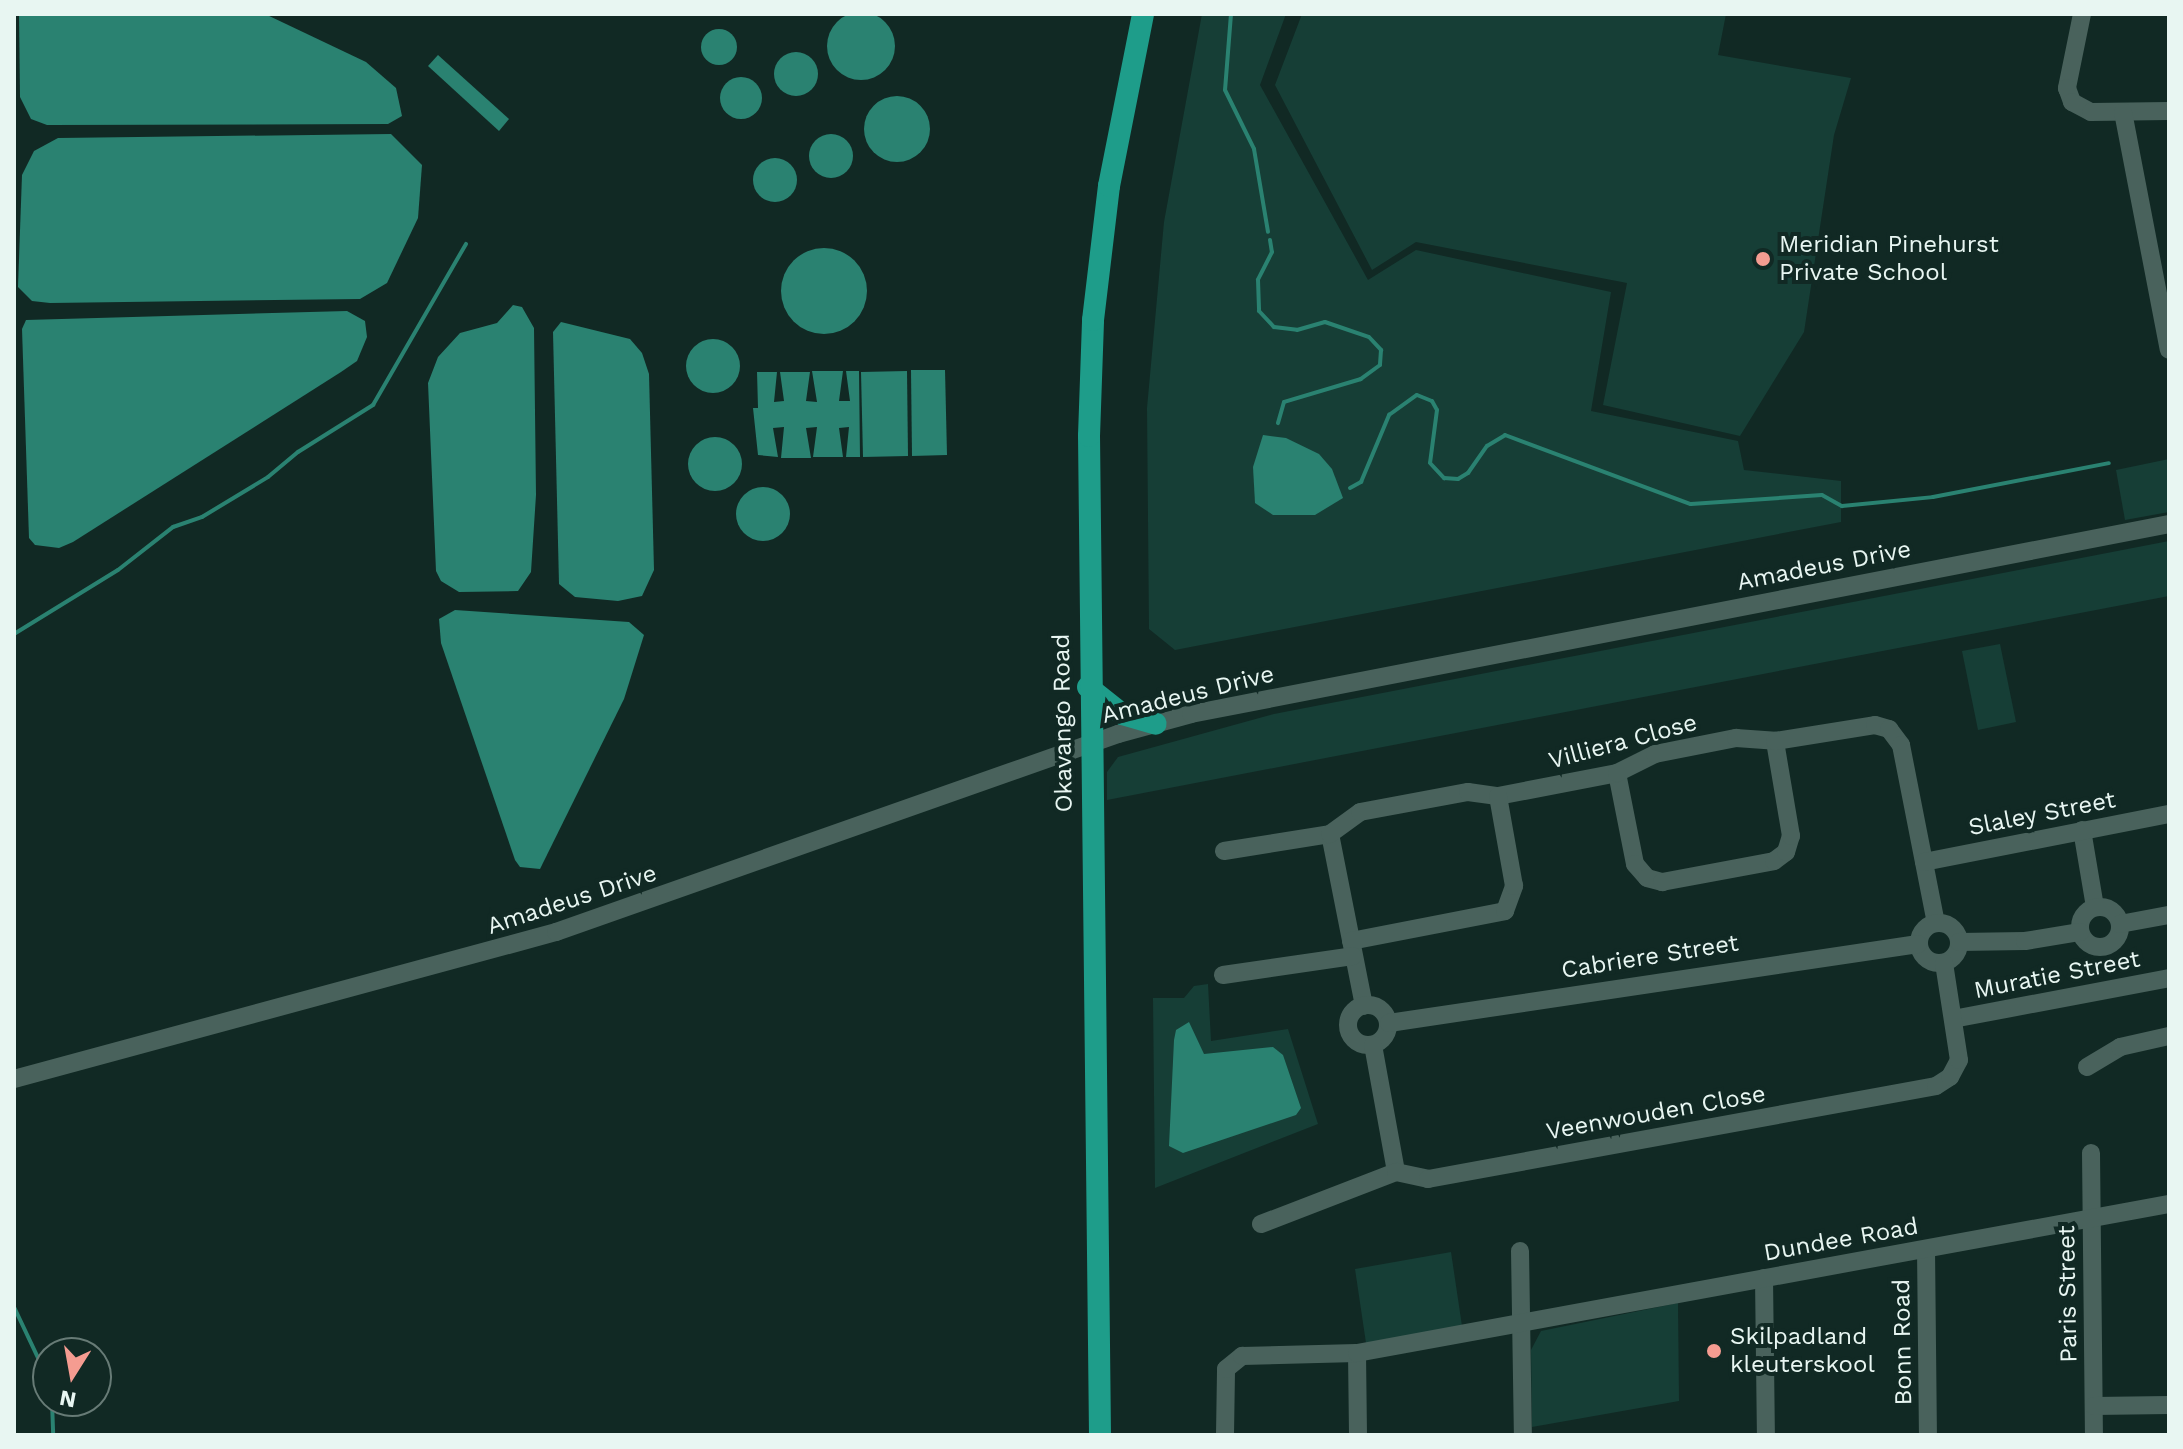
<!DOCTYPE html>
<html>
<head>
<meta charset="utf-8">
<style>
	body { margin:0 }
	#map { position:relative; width:2183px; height:1449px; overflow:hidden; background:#112924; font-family:"Work Sans",sans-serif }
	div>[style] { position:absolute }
	.green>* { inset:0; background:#163e36 }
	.water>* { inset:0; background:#2a8271 }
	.round { border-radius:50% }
	.stream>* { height:4px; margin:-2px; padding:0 2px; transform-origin:2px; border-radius:2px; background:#2a8271 }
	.minor>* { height:18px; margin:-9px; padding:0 9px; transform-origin:9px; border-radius:9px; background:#49625c }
	.minor>.ring { margin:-9px; padding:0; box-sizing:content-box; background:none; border:18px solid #49625c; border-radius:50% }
	.major>* { height:22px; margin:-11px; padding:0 11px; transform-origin:11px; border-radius:11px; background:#1e9d8a }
	.dots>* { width:22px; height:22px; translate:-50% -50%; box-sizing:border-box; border:4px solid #112924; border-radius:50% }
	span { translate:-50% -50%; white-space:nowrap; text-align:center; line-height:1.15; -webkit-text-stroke:8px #112924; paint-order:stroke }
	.poi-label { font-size:24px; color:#e8f6f2 }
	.left { translate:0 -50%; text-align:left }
	.street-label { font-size:24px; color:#e8f6f2 }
	.frame { position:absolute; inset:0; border:16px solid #e8f6f2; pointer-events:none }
	.north { position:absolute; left:32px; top:1337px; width:80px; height:80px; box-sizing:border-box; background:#112924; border:2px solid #677b76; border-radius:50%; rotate:191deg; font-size:22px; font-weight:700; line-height:32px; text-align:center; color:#e8f6f2 }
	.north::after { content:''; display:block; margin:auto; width:28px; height:36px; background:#f59c91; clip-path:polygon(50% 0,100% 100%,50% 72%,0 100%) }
</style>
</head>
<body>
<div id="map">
	<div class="green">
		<i style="clip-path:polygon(1202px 14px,1286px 14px,1260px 85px,1368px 280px,1416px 250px,1611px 292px,1591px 411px,1738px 441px,1744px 470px,1841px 481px,1841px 522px,1175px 650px,1149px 629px,1147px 408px,1164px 222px)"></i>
		<i style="clip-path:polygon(1302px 14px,1726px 14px,1718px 55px,1851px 78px,1834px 135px,1804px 332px,1740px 436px,1603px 405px,1627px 283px,1416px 242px,1372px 270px,1275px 85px)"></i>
		<i style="clip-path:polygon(2169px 459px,2169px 512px,2125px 520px,2116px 470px)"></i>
		<i style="clip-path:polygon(2169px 541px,2169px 596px,1107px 800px,1107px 772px,1118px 757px,1274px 714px)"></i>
		<i style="clip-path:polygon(2000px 644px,2016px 722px,1978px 730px,1962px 651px)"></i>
		<i style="clip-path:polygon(1208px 984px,1211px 1041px,1288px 1029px,1318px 1124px,1155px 1188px,1153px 998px,1184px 998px,1194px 986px)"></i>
		<i style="clip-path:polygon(1451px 1252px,1462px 1326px,1366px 1343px,1355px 1269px)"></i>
		<i style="clip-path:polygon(1678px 1303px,1679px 1401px,1532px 1427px,1531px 1350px,1541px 1331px)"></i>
	</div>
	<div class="water">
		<i class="round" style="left:827px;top:12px;width:68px;height:68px"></i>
		<i style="clip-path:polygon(19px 14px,265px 14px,366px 62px,396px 88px,402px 116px,388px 124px,47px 125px,31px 119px,20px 97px)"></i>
		<i class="round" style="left:701px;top:29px;width:36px;height:36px"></i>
		<i class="round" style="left:774px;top:52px;width:44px;height:44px"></i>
		<i style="clip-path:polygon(438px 55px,509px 119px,499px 131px,428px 66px)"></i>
		<i class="round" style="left:720px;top:77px;width:42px;height:42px"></i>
		<i class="round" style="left:864px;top:96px;width:66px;height:66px"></i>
		<i style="clip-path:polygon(391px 134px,422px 165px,418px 218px,387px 283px,360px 299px,50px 303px,32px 301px,18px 287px,22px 175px,34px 151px,58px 138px)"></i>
		<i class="round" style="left:809px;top:134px;width:44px;height:44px"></i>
		<i class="round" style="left:753px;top:158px;width:44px;height:44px"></i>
		<i class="round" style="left:781px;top:248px;width:86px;height:86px"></i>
		<i style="clip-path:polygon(513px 305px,522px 307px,534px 328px,536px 495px,531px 572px,518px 591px,459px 592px,441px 581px,436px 571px,428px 383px,438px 357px,460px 333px,497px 323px)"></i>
		<i style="clip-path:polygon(347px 311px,365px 321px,367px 337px,357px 361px,341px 372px,73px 542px,59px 548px,35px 545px,29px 538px,22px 329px,26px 320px)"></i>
		<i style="clip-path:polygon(561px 322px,630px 339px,642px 353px,649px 374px,654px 570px,642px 596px,618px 601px,575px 597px,559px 584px,553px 332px)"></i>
		<i class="round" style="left:686px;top:339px;width:54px;height:54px"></i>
		<i style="clip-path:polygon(911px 370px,945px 370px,947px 455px,912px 456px)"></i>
		<i style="clip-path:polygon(812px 371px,843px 371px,839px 401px,850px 401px,846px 371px,859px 371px,860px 457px,846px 457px,849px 427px,839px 428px,843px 457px,813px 457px,817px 427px,806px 428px,811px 458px,781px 458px,784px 427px,773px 428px,778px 457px,758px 455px,753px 408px,758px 408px,757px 372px,777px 372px,774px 402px,784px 401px,780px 372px,810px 372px,806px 401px,817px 402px)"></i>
		<i style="clip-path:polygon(907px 371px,908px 456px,863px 457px,861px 372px)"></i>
		<i style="clip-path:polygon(1263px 435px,1286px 438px,1319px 454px,1332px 469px,1343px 498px,1315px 515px,1273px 515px,1255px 503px,1253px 467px)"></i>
		<i class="round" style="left:688px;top:437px;width:54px;height:54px"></i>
		<i class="round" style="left:736px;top:487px;width:54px;height:54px"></i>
		<i style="clip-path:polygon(455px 610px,629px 622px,644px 635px,624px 699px,540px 869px,520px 867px,515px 860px,441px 643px,439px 619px)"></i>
		<i style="clip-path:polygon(1189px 1022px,1204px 1054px,1273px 1047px,1283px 1055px,1301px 1108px,1296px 1115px,1183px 1153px,1169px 1146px,1174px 1040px,1176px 1030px)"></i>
	</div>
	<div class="stream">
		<i style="left:1231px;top:14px;width:76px;rotate:94.5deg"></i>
		<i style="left:1225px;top:90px;width:66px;rotate:63.8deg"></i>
		<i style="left:1254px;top:149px;width:84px;rotate:80.4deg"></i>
		<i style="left:1270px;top:240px;width:12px;rotate:81deg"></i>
		<i style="left:1272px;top:252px;width:31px;rotate:117deg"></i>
		<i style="left:1258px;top:280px;width:31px;rotate:88deg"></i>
		<i style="left:1259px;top:311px;width:22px;rotate:47deg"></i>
		<i style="left:1274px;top:327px;width:23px;rotate:7deg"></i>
		<i style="left:1297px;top:330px;width:29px;rotate:-16deg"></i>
		<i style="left:1325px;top:322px;width:46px;rotate:18.8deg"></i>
		<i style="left:1369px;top:337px;width:18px;rotate:47deg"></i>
		<i style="left:1381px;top:350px;width:15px;rotate:94deg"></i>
		<i style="left:1380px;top:365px;width:24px;rotate:144deg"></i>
		<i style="left:1361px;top:379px;width:80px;rotate:163.4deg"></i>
		<i style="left:1284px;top:402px;width:22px;rotate:106deg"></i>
		<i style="left:1350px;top:488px;width:13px;rotate:-29deg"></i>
		<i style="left:1361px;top:482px;width:73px;rotate:-67.3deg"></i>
		<i style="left:1389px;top:415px;width:34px;rotate:-36deg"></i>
		<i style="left:1417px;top:395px;width:16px;rotate:22deg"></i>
		<i style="left:1432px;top:401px;width:10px;rotate:61deg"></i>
		<i style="left:1437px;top:410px;width:53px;rotate:97.5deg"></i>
		<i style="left:1430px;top:463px;width:21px;rotate:47deg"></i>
		<i style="left:1444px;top:478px;width:14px;rotate:4deg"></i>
		<i style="left:1458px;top:479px;width:12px;rotate:-31deg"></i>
		<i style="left:1468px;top:473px;width:33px;rotate:-55deg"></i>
		<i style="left:1487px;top:446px;width:21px;rotate:-31deg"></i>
		<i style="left:1505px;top:435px;width:198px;rotate:20.4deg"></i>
		<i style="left:1691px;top:504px;width:131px;rotate:-3.9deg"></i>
		<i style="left:1822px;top:495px;width:23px;rotate:29deg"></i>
		<i style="left:1842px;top:506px;width:91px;rotate:-5.6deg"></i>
		<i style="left:1933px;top:497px;width:179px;rotate:-10.9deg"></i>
		<i style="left:14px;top:634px;width:122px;rotate:-31.6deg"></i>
		<i style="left:118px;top:570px;width:70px;rotate:-38deg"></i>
		<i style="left:173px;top:527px;width:31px;rotate:-19deg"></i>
		<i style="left:202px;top:517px;width:77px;rotate:-31.2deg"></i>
		<i style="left:268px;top:477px;width:39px;rotate:-40deg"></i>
		<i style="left:298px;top:452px;width:89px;rotate:-32.1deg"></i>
		<i style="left:373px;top:405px;width:186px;rotate:-60deg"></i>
		<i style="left:14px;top:1307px;width:80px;rotate:64.7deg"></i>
		<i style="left:52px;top:1401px;width:34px;rotate:88deg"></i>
	</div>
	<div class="minor">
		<i style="left:2082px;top:14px;width:76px;rotate:101.5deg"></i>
		<i style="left:2067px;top:88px;width:15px;rotate:70deg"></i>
		<i style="left:2072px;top:102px;width:21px;rotate:28deg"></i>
		<i style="left:2091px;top:112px;width:78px;rotate:-0.7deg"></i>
		<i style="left:2123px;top:112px;width:242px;rotate:79.1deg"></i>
		<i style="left:1617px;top:773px;width:93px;rotate:78.8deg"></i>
		<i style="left:1635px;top:864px;width:18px;rotate:49deg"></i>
		<i style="left:1647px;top:878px;width:16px;rotate:15deg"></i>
		<i style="left:1662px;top:882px;width:114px;rotate:-10.6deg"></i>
		<i style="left:1774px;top:861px;width:15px;rotate:-37deg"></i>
		<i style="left:1786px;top:852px;width:17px;rotate:-73deg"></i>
		<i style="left:1791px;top:836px;width:96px;rotate:-99.6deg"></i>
		<i style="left:2082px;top:830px;width:78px;rotate:80.4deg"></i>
		<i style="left:1330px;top:834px;width:175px;rotate:78.8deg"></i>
		<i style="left:1224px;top:851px;width:107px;rotate:-9.1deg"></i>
		<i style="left:1330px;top:834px;width:37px;rotate:-36deg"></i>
		<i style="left:1360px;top:812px;width:110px;rotate:-10.5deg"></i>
		<i style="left:1468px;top:792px;width:30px;rotate:8deg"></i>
		<i style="left:1498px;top:796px;width:121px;rotate:-10.9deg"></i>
		<i style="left:1617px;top:773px;width:42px;rotate:-26.6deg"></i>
		<i style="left:1655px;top:754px;width:83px;rotate:-11.2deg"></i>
		<i style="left:1736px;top:738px;width:39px;rotate:4deg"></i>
		<i style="left:1775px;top:741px;width:101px;rotate:-9.1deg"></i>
		<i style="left:1875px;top:725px;width:15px;rotate:16deg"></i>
		<i style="left:1889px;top:729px;width:20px;rotate:53deg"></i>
		<i style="left:1901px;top:745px;width:181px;rotate:78.9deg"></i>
		<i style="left:1924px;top:862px;width:250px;rotate:-11.1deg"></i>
		<i class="ring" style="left:2080px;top:907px;width:22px;height:22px"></i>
		<i class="ring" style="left:1919px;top:923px;width:22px;height:22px"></i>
		<i style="left:2120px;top:924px;width:50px;rotate:-10.4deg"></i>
		<i style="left:1351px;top:941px;width:157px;rotate:-11deg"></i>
		<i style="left:1505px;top:911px;width:27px;rotate:-70deg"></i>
		<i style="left:1514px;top:886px;width:91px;rotate:-100.1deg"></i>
		<i style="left:1959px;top:942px;width:66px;rotate:-0.9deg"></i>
		<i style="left:2025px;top:941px;width:56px;rotate:-9.3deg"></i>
		<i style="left:1223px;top:975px;width:131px;rotate:-8.3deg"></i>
		<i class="ring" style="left:1348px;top:1005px;width:22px;height:22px"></i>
		<i style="left:1953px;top:1019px;width:220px;rotate:-10.7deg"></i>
		<i style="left:1389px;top:1023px;width:535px;rotate:-8.49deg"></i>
		<i style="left:1373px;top:1045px;width:129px;rotate:79.7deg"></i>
		<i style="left:2087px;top:1067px;width:39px;rotate:-31deg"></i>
		<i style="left:2120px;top:1047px;width:50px;rotate:-12.7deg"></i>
		<i style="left:14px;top:1079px;width:562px;rotate:-15.17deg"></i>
		<i style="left:556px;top:932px;width:596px;rotate:-19.41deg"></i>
		<i style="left:1118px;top:734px;width:76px;rotate:-15.3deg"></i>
		<i style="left:1191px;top:714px;width:996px;rotate:-10.99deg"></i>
		<i style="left:2091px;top:1153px;width:282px;rotate:89.4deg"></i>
		<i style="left:1261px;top:1224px;width:145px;rotate:-21.1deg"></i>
		<i style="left:1396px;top:1172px;width:33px;rotate:12deg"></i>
		<i style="left:1428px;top:1179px;width:516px;rotate:-10.37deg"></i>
		<i style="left:1936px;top:1086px;width:17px;rotate:-33deg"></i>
		<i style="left:1950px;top:1077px;width:19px;rotate:-62deg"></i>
		<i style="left:1959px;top:1060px;width:98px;rotate:-98.8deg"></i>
		<i style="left:1926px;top:1249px;width:186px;rotate:89.4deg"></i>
		<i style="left:1520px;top:1251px;width:184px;rotate:89.1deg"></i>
		<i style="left:1764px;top:1278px;width:157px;rotate:89.3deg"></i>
		<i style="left:1357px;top:1353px;width:82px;rotate:89.3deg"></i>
		<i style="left:2094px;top:1406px;width:75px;rotate:-0.8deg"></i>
		<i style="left:1225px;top:1435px;width:66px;rotate:-89.1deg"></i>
		<i style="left:1226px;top:1369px;width:21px;rotate:-39deg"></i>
		<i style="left:1242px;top:1356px;width:115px;rotate:-1.5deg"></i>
		<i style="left:1357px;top:1353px;width:826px;rotate:-10.4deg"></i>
	</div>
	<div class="major">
		<i style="left:1088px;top:687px;width:43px;rotate:38.5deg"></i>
		<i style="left:1122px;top:714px;width:35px;rotate:16deg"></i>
		<i style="left:1100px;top:1435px;width:999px;rotate:-90.63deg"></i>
		<i style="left:1089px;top:436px;width:116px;rotate:-88deg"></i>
		<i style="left:1093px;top:320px;width:135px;rotate:-83.2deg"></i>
		<i style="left:1109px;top:186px;width:175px;rotate:-78.8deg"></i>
	</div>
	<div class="dots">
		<i style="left:1763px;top:259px;background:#f59c91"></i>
		<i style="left:1714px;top:1351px;background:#f59c91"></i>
	</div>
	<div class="poi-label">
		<span class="left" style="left:1779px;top:259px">Meridian Pinehurst<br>Private School</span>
		<span class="left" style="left:1730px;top:1351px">Skilpadland<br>kleuterskool</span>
	</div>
	<div class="street-label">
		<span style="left:1824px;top:566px;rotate:-11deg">Amadeus Drive</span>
		<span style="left:1188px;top:695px;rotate:-14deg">Amadeus Drive</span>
		<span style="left:1063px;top:723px;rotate:-91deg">Okavango Road</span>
		<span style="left:1623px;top:742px;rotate:-15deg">Villiera Close</span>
		<span style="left:2042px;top:814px;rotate:-11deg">Slaley Street</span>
		<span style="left:572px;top:900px;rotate:-18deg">Amadeus Drive</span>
		<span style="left:1650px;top:957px;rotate:-9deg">Cabriere Street</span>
		<span style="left:2057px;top:975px;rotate:-11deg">Muratie Street</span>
		<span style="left:1656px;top:1113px;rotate:-10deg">Veenwouden Close</span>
		<span style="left:1841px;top:1240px;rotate:-10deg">Dundee Road</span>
		<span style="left:2068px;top:1294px;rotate:-91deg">Paris Street</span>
		<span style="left:1903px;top:1342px;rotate:-91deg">Bonn Road</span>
	</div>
	<div class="frame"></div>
	<div class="north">N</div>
</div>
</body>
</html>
